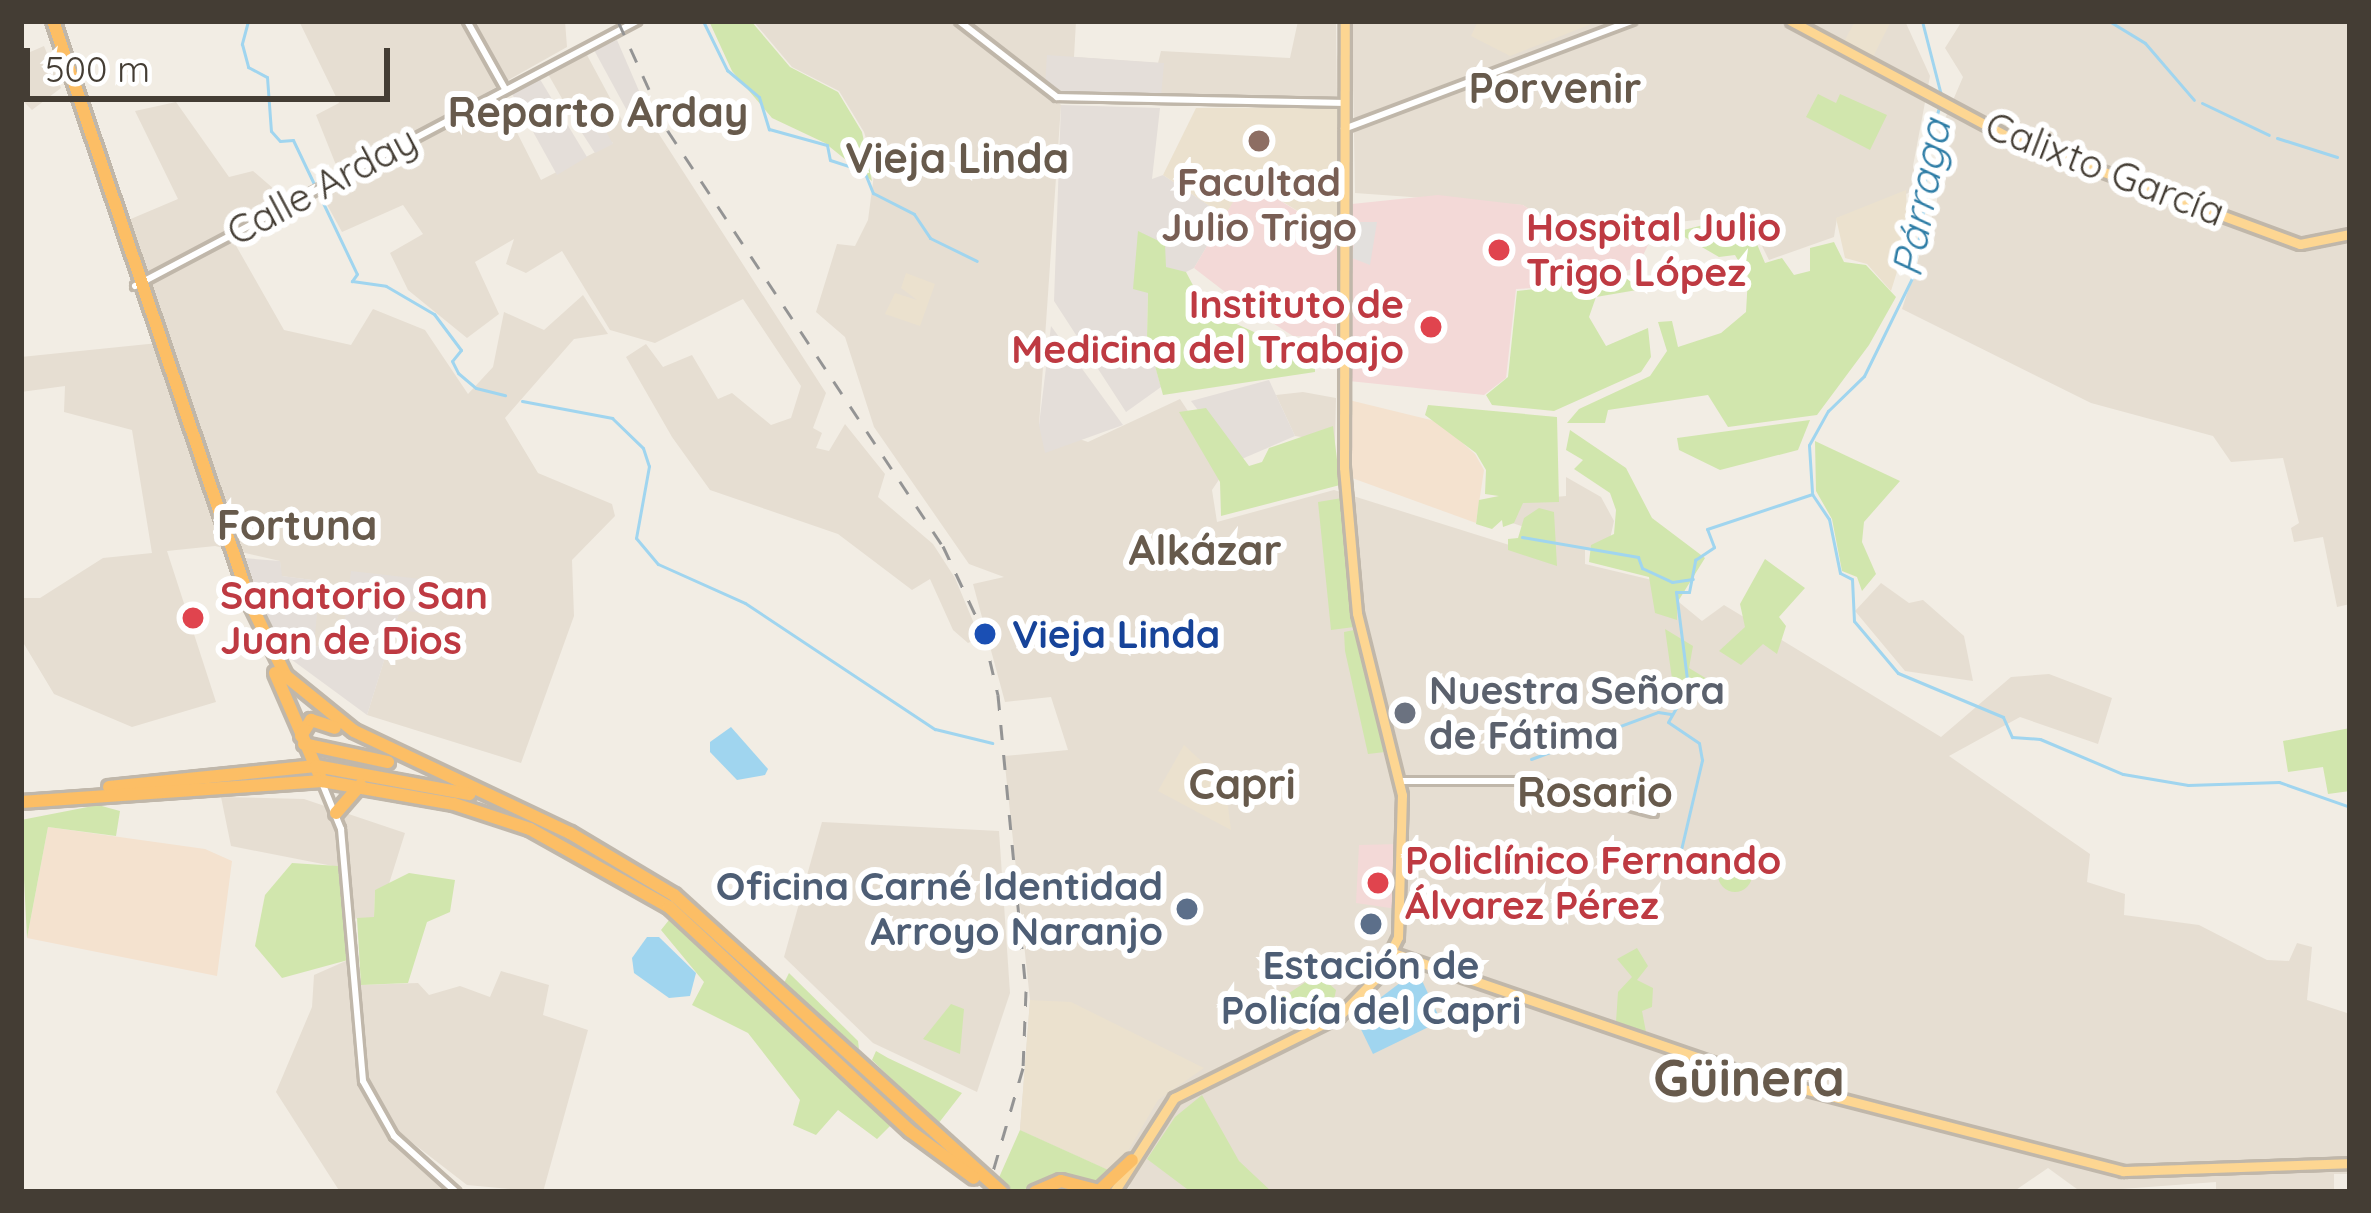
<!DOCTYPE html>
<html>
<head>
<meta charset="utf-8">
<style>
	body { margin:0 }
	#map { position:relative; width:2371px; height:1213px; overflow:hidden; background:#f2ede4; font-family:Quicksand,sans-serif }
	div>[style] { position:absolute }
	.residential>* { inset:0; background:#e6ded2 }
	.commercial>* { inset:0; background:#f4e2cf }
	.industrial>* { inset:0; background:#e4ded9 }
	.education>* { inset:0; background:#ebe1ce }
	.medical>* { inset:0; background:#f3d9d7 }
	.green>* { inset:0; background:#d1e6ad }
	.round { border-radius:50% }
	.parking>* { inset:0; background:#e3e0dd }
	.water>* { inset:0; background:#a0d5ef }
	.stream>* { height:3px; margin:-1.5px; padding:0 1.5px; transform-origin:1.5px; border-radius:1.5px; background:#a0d5ef }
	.roads { filter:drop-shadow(3px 0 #c0b7aa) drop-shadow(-3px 0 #c0b7aa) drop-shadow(0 3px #c0b7aa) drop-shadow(0 -3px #c0b7aa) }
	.minor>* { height:6px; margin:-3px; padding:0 3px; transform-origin:3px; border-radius:3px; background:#fff }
	.major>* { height:9px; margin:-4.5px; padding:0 4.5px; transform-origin:4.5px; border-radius:4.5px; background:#fdd692 }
	.highway>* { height:12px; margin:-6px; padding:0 6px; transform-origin:6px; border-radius:6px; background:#fcbe65 }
	.rail>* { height:3px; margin-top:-1.5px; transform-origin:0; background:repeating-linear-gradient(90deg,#949494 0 15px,transparent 0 30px) }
	.dots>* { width:33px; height:33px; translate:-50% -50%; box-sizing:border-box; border:6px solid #fff; border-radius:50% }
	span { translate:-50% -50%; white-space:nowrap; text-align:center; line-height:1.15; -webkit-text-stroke:12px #fff; paint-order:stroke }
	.street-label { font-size:39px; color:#443d34 }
	.education-label { font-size:39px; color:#785e54; font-weight:700 }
	.health-label { font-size:39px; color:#be3a42; font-weight:700 }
	.left { translate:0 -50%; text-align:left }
	.right { translate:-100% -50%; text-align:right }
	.transit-label { font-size:39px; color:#164399; font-weight:700 }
	.worship-label { font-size:39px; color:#5b616d; font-weight:700 }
	.service-label { font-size:39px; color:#4e5e75; font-weight:700 }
	.neighbourhood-label { font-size:42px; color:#675a4c; font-weight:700 }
	.water-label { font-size:42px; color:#2e7da6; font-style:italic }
	.district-label { font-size:51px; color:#675a4c; font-weight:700 }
	.frame { position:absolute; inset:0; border:24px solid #443d34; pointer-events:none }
	.scale { position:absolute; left:24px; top:48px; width:366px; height:54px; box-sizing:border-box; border:6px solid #443d34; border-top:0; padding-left:15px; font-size:36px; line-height:42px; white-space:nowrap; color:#443d34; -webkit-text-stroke:9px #fff; paint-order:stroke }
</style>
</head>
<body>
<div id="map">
	<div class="residential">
		<i style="clip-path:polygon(299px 21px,565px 21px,567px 47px,340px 175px,316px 115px,339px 103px)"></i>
		<i style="clip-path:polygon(753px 21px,949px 21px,1061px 105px,1039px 425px,1088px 442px,1180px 399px,1226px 469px,1212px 490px,1217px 522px,1334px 490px,1554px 559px,1555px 537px,1503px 520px,1499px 502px,1566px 496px,1566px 477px,1601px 497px,1614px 521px,1610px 539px,1585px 550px,1585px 564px,1652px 580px,1702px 621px,1724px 605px,1941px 737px,2011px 677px,2049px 674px,2112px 698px,2098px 744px,2020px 717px,1949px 756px,2090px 854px,2087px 882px,2125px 894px,2124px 915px,2199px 925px,2267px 960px,2289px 961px,2297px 943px,2312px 947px,2307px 1000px,2347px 1013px,2350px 1002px,2350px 1174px,2334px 1174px,2334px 1192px,2216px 1192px,2216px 1182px,2081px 1192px,2048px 1168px,2013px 1192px,1126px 1192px,1130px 1185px,1115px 1173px,1020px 1130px,1030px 1000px,1004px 756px,1068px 750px,1051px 697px,1005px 702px,973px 584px,1004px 577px,969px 564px,874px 427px,845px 337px,816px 312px,837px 244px,855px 246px,868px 220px,875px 167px,864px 132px,839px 91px,792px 67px)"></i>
		<i style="clip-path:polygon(965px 21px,1076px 21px,1074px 57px,1158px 63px,1161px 51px,1290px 58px,1298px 21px,1336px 21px,1337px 100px,1053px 92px)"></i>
		<i style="clip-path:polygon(1352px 21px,1905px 21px,1930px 76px,1913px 166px,1920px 189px,1837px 218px,1834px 237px,1769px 260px,1756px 234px,1715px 218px,1567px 234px,1523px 205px,1355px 193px)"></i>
		<i style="clip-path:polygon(1962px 21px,2350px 21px,2350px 604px,2337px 607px,2323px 537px,2294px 542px,2291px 528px,2299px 523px,2283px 458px,2231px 462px,2213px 436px,2091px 403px,1902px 309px,1937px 201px,1935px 142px,1963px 77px,1945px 48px)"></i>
		<i style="clip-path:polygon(44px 46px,61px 88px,32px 110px,21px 99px,21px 56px)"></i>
		<i style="clip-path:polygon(587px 55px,624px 124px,646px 114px,826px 393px,813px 428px,822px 433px,816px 448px,829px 451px,845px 424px,885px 474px,878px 497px,933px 544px,955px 578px,980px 638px,968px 643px,953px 630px,930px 579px,912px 590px,838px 534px,710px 490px,672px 437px,626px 357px,646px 344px,663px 367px,692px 355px,718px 399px,732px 393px,771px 425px,791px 418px,801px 386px,743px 299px,655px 343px,610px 330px,562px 251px,526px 273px,506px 264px,514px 239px,475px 262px,499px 314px,467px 338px,408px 290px,390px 253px,423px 234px,403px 205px,342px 232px,319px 190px,500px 99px,541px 180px,613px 143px,572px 116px,548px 74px)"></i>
		<i style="clip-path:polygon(176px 102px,229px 177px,253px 171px,282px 196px,226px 228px,284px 330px,351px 345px,373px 309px,425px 330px,468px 394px,493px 367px,504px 312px,544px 330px,583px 295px,608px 334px,574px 339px,505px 418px,538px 473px,612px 504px,615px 516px,572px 560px,574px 616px,521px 763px,367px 715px,400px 609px,430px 581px,341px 648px,313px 646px,320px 581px,281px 576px,280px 561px,215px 546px,167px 551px,216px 702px,132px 727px,54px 694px,21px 639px,21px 598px,40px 598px,103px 558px,152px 553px,132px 430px,64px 412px,65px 386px,21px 392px,21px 357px,168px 342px,126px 221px,178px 199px,135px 111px)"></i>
		<i style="clip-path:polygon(1303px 392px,1336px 398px,1335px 442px,1295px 436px,1276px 395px)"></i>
		<i style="clip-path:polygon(1881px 583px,1909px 603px,1923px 600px,1964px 636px,1973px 681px,1905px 671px,1855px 611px)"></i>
		<i style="clip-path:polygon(221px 797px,304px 799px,405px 833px,388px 887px,375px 890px,374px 918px,342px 919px,338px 867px,231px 846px)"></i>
		<i style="clip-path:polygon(822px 822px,999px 831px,1010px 993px,977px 1092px,873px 1043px,784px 957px)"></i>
		<i style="clip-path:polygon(348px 960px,358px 1072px,394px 1138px,455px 1192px,340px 1192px,276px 1092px,312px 1007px,314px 975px)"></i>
		<i style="clip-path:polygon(501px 971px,549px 985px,543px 1015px,588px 1030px,543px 1192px,467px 1185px,401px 1134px,367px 1085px,361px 985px,418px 983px,429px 995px,460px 986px,490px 997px)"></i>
	</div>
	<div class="commercial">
		<i style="clip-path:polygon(1349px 400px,1439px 422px,1475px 454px,1484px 470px,1476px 523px,1352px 478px)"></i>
		<i style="clip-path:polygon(48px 827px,205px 849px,232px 861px,217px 976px,27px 938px)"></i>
	</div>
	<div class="industrial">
		<i style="clip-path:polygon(617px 40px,646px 107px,631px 118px,594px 50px)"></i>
		<i style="clip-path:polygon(1047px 55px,1164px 63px,1161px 97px,1065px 92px,1045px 84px)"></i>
		<i style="clip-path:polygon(538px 76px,587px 157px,557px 175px,511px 92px)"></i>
		<i style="clip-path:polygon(1061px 105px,1160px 108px,1152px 179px,1163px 175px,1225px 216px,1194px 268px,1180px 275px,1165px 267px,1148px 293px,1147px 337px,1161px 387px,1126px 412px,1054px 301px)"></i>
		<i style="clip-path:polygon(592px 107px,613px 144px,595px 153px,571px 116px)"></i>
		<i style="clip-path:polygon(1051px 326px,1123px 425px,1045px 453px,1039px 425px)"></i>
		<i style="clip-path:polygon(1269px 380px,1295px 436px,1237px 461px,1191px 401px)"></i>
		<i style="clip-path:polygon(242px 558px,280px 561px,282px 576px,320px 581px,314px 646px,341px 648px,351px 571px,430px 580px,422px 613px,400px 610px,367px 715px,269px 643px)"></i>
	</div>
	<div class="education">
		<i style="clip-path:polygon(1478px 21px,1599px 21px,1510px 56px,1471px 36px)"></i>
		<i style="clip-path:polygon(1855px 21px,1891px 21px,1873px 57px,1844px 42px)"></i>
		<i style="clip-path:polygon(1338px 107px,1341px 218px,1314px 221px,1247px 180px,1225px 216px,1163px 175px,1196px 108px)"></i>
		<i style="clip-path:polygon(1906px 190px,1908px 236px,1891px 291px,1867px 264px,1845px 258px,1836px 218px)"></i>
		<i style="clip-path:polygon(906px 273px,935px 284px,920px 326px,885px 314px,895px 293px,917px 300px,901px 288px)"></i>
		<i style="clip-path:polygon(1184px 745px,1225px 783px,1231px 830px,1158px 791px)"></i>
		<i style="clip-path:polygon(1030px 1000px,1071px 1002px,1204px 1068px,1158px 1100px,1115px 1173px,1020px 1130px)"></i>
	</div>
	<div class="medical">
		<i style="clip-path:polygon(1246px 180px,1338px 236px,1336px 338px,1293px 336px,1240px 302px,1234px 309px,1225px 302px,1229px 295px,1194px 268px)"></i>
		<i style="clip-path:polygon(1438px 195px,1523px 205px,1567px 234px,1655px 230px,1638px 266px,1596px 284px,1516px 289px,1506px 378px,1484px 395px,1349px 381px,1352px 204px)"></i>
		<i style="clip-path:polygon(1399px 844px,1397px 909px,1356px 903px,1359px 845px)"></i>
	</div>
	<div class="green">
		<i style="clip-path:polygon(709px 21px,751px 21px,790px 67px,838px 92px,862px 132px,872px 181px,825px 143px,772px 118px,732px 71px)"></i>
		<i style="clip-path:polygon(1818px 94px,1836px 103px,1840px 94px,1887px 115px,1870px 150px,1806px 117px)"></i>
		<i style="clip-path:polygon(1715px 222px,1754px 237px,1765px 263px,1782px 258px,1794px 275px,1810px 271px,1810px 248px,1834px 242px,1844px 262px,1866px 265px,1896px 297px,1869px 345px,1817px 415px,1728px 427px,1708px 395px,1608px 410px,1605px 423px,1567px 423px,1579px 409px,1650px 376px,1667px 351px,1658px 322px,1672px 321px,1678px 347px,1721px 333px,1746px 312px,1748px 277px,1735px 255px,1719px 257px,1676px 232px)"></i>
		<i style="clip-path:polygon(1138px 231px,1165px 244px,1166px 267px,1186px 272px,1206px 310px,1315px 360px,1315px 372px,1163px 395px,1147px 337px,1148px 293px,1133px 289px)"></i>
		<i style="clip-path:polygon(1633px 278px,1637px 290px,1596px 297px,1589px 317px,1606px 346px,1648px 328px,1651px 357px,1641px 372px,1554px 411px,1492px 405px,1486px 395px,1508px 377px,1517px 291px)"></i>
		<i style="clip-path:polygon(1428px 405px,1557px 417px,1559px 502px,1523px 503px,1514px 523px,1503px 527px,1502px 520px,1492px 529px,1476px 524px,1479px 500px,1499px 496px,1485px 494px,1486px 470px,1476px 453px,1425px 415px)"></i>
		<i style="clip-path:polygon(1206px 408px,1249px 466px,1262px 462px,1269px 448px,1333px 426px,1340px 485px,1221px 516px,1220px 482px,1179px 412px)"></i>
		<i style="clip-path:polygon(1810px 420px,1798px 450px,1720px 470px,1679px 450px,1677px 438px)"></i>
		<i style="clip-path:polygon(1570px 430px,1626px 468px,1652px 518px,1705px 558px,1677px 603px,1677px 620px,1655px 613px,1649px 577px,1589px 562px,1591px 545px,1614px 534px,1616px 510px,1610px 493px,1574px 469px,1583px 460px,1566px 450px)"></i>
		<i style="clip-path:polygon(1815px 441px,1900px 481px,1864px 522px,1862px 542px,1876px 574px,1862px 591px,1857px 577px,1842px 571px,1832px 519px,1816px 491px)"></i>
		<i style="clip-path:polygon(1342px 498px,1354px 627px,1331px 630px,1318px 502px)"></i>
		<i style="clip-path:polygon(1539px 508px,1554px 512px,1557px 566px,1508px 550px,1508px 539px,1518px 538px,1524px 518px)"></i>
		<i style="clip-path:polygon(1765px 559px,1805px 588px,1779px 617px,1786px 626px,1777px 654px,1763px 644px,1741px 665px,1719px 651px,1745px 627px,1740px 604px)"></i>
		<i style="clip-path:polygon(1665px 629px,1693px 646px,1689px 668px,1717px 685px,1717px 700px,1693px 691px,1681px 705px,1675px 700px)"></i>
		<i style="clip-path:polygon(1354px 630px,1385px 752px,1368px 754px,1345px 651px,1344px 632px)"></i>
		<i style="clip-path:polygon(2350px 728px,2350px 791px,2328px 794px,2323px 767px,2288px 772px,2283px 741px)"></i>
		<i style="clip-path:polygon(375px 782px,455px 794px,529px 820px,568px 838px,661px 892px,967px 1169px,635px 879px,524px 822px)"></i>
		<i style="clip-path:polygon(98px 805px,120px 811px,116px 836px,48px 827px,27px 938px,21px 820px)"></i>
		<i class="round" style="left:1718px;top:858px;width:34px;height:34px"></i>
		<i style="clip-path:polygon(292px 863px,338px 866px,348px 960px,282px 978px,255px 946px,265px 895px)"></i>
		<i style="clip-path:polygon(409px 873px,455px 880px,450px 912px,427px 922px,408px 983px,361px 985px,357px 918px,374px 917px,375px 890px)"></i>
		<i style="clip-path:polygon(669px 920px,891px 1125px,877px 1139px,838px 1110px,816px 1135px,793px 1125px,800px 1100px,748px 1033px,692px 1005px,704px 982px,661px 930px)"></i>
		<i style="clip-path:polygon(1637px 948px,1648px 966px,1637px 980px,1653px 988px,1652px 1007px,1642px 1011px,1646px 1032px,1616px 1022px,1618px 992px,1632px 977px,1617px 959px)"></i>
		<i style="clip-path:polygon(789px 973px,858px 1041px,859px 1049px,784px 983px)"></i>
		<i style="clip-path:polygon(1318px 974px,1336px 990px,1332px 1010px,1298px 1030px,1283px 997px)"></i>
		<i style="clip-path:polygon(951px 1004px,964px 1009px,960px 1054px,923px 1039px)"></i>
		<i style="clip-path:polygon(876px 1051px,888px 1058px,962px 1093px,938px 1124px,872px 1060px)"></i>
		<i style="clip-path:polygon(1202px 1095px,1239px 1161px,1272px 1192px,1191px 1192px,1147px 1159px,1175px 1117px)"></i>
		<i style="clip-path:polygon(1020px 1130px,1115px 1173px,1101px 1187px,1072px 1179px,1011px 1192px,997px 1182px)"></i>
	</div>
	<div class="parking">
		<i style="clip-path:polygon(1357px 222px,1377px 222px,1370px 265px,1352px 258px)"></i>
	</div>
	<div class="water">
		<i style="clip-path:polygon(731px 727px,768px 769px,765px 775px,737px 780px,710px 752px,710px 742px)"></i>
		<i style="clip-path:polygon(647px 937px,659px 937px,696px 973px,690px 996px,669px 998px,634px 973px,632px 958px)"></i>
		<i style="clip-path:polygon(1417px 970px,1441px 1021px,1373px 1054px,1355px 1017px)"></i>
	</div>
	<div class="stream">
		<i style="left:248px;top:21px;width:24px;rotate:105deg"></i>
		<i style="left:242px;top:44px;width:24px;rotate:75deg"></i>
		<i style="left:248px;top:67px;width:21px;rotate:28deg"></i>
		<i style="left:267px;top:77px;width:54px;rotate:85.8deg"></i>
		<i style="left:271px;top:131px;width:13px;rotate:48deg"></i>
		<i style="left:280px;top:141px;width:13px;rotate:-4deg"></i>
		<i style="left:293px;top:140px;width:148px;rotate:64.5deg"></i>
		<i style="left:357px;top:274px;width:9px;rotate:126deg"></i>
		<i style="left:352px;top:281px;width:34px;rotate:8deg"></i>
		<i style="left:386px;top:286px;width:56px;rotate:30.3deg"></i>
		<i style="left:434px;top:314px;width:45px;rotate:53.1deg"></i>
		<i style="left:461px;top:350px;width:14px;rotate:129deg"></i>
		<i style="left:452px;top:361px;width:13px;rotate:63deg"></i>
		<i style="left:458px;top:373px;width:23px;rotate:40deg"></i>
		<i style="left:476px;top:388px;width:30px;rotate:14deg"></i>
		<i style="left:703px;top:21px;width:55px;rotate:63.9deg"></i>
		<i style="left:727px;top:70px;width:42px;rotate:40.2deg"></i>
		<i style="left:759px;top:97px;width:34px;rotate:73deg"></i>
		<i style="left:769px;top:129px;width:60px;rotate:15.4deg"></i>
		<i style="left:827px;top:145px;width:15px;rotate:79deg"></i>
		<i style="left:830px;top:160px;width:36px;rotate:18deg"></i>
		<i style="left:864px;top:171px;width:24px;rotate:68deg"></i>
		<i style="left:873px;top:193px;width:46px;rotate:27.1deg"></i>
		<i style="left:914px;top:214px;width:29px;rotate:56deg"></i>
		<i style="left:930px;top:238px;width:52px;rotate:26.1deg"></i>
		<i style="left:1922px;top:21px;width:76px;rotate:75.6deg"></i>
		<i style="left:2109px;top:21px;width:42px;rotate:31.4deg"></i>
		<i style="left:2145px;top:43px;width:75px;rotate:49.3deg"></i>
		<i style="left:2202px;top:103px;width:74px;rotate:25.5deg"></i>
		<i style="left:2277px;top:138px;width:63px;rotate:17.6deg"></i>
		<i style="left:522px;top:401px;width:92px;rotate:10.7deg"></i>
		<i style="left:612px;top:418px;width:43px;rotate:44.1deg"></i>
		<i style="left:643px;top:448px;width:19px;rotate:72deg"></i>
		<i style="left:649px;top:466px;width:73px;rotate:100.2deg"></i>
		<i style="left:636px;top:538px;width:34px;rotate:50deg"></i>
		<i style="left:658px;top:564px;width:95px;rotate:24.1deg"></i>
		<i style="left:745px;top:603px;width:228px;rotate:33.6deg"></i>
		<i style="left:935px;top:729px;width:59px;rotate:13.8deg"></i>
		<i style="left:1812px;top:492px;width:47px;rotate:-93.7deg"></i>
		<i style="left:1809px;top:445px;width:39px;rotate:-61deg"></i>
		<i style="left:1828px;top:411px;width:50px;rotate:-44.2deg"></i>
		<i style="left:1864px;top:376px;width:109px;rotate:-63.9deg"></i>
		<i style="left:1912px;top:278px;width:83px;rotate:-80.3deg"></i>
		<i style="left:1926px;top:196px;width:37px;rotate:-93deg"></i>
		<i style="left:1924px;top:159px;width:57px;rotate:-73.8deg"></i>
		<i style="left:1812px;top:494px;width:30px;rotate:56deg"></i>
		<i style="left:1829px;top:519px;width:55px;rotate:78.5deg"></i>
		<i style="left:1840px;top:573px;width:13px;rotate:27deg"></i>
		<i style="left:1852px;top:579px;width:42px;rotate:87.3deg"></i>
		<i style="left:1854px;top:621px;width:68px;rotate:49.8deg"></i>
		<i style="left:1898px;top:673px;width:114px;rotate:22.7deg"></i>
		<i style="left:2003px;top:717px;width:22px;rotate:66deg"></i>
		<i style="left:2012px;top:737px;width:28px;rotate:4deg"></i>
		<i style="left:2040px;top:739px;width:90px;rotate:22.9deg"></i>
		<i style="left:2123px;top:774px;width:66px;rotate:9.6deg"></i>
		<i style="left:2188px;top:785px;width:91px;rotate:-1.9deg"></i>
		<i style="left:2279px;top:782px;width:75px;rotate:19.4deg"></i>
		<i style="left:1522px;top:537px;width:118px;rotate:9.8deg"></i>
		<i style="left:1638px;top:557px;width:12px;rotate:70deg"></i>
		<i style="left:1642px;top:568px;width:33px;rotate:25deg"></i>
		<i style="left:1672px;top:582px;width:21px;rotate:-8deg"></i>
		<i style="left:1531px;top:759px;width:135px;rotate:-20.3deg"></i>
		<i style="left:1658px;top:712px;width:13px;rotate:9deg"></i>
		<i style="left:1680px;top:854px;width:97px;rotate:-76.8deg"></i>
		<i style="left:1702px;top:760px;width:17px;rotate:-100deg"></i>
		<i style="left:1699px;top:743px;width:37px;rotate:-146deg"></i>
		<i style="left:1668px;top:722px;width:40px;rotate:-60.3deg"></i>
		<i style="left:1688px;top:687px;width:96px;rotate:-97.2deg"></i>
		<i style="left:1676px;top:592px;width:13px"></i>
		<i style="left:1689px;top:592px;width:33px;rotate:-79deg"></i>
		<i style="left:1695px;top:560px;width:23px;rotate:-34deg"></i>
		<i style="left:1714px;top:547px;width:19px;rotate:-111deg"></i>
		<i style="left:1707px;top:529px;width:111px;rotate:-18.4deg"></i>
	</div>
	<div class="roads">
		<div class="minor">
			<i style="left:467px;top:21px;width:78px;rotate:60.8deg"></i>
			<i style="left:959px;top:21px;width:124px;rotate:37.8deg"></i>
			<i style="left:1057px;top:97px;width:286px;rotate:1.2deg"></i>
			<i style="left:1344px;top:129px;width:308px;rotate:-20.6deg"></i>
			<i style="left:135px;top:286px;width:568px;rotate:-27.83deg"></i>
			<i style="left:1399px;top:781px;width:132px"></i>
			<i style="left:1531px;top:781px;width:127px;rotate:14.6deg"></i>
			<i style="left:323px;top:785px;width:48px;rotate:67.8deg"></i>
			<i style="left:341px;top:829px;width:253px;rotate:85deg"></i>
			<i style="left:363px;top:1081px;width:63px;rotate:60.6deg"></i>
			<i style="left:394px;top:1136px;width:84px;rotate:42.1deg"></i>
		</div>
		<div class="major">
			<i style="left:1791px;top:21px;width:244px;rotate:28.1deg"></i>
			<i style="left:2006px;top:136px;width:313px;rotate:20.2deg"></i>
			<i style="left:2300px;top:244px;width:51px;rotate:-11.3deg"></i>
			<i style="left:1393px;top:953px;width:376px;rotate:18.9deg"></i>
			<i style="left:1749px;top:1075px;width:386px;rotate:14.4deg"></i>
			<i style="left:2123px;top:1171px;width:227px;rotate:-2deg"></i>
			<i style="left:1114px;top:1192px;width:112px;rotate:-57.4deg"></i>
			<i style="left:1174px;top:1098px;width:184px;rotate:-26.4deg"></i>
			<i style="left:1339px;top:1016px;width:59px;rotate:-45.7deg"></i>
			<i style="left:1380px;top:974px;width:41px;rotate:-64.1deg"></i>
			<i style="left:1398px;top:937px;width:142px;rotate:-88.4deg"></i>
			<i style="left:1402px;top:795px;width:187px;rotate:-103.9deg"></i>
			<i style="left:1357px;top:613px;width:147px;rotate:-95.1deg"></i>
			<i style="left:1344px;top:467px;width:446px;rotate:-89.9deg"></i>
		</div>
		<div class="highway">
			<i style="left:53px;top:21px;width:617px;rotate:71.27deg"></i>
			<i style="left:251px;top:605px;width:79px;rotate:63.8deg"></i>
			<i style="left:286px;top:676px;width:87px;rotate:39deg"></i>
			<i style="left:354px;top:731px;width:239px;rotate:25.3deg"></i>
			<i style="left:570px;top:833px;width:121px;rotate:30.8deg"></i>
			<i style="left:674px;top:895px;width:442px;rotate:42.2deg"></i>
			<i style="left:275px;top:673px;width:118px;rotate:66.5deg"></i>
			<i style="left:301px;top:736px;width:19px;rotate:-58deg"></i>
			<i style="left:311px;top:720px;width:25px;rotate:18deg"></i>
			<i style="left:304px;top:744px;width:86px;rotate:12.1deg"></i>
			<i style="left:109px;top:787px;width:208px;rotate:-5.8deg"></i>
			<i style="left:316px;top:766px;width:156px;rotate:10.4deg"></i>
			<i style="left:21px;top:802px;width:302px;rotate:-4deg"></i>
			<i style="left:322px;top:781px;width:134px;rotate:9.9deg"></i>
			<i style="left:454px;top:804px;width:80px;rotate:18.2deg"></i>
			<i style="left:530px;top:829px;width:159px;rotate:29.3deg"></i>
			<i style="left:669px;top:907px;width:329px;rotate:42.9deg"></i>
			<i style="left:910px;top:1131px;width:79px;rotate:36.3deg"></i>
			<i style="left:336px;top:813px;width:37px;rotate:-49deg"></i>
			<i style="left:1099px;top:1191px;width:45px;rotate:-43.2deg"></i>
			<i style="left:1035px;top:1192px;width:28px;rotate:-23deg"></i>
			<i style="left:1061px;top:1181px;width:43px;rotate:14.7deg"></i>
		</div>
	</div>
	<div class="rail">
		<i style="left:618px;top:21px;width:121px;rotate:65.6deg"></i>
		<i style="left:668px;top:131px;width:498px;rotate:56.5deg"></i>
		<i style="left:943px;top:546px;width:94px;rotate:64.8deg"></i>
		<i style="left:983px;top:631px;width:66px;rotate:76.8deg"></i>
		<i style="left:998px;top:695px;width:297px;rotate:84.6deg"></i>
		<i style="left:1026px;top:991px;width:77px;rotate:92.2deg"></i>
		<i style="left:1023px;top:1068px;width:111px;rotate:106.2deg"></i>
	</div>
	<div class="dots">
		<i style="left:1259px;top:141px;background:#8d6e63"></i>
		<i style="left:1499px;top:250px;background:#e0444e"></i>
		<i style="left:1431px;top:327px;background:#e0444e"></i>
		<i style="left:193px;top:618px;background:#e0444e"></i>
		<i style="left:985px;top:634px;background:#1a4fb4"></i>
		<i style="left:1405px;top:713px;background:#6b7280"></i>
		<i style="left:1378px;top:883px;background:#e0444e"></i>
		<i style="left:1187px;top:909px;background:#5c6f8a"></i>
		<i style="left:1371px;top:924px;background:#5c6f8a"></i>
	</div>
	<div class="street-label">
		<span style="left:2105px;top:169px;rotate:21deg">Calixto García</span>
		<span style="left:322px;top:186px;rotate:-28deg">Calle Arday</span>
	</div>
	<div class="education-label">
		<span style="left:1259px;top:205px">Facultad<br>Julio Trigo</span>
	</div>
	<div class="health-label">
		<span class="left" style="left:1526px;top:250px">Hospital Julio<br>Trigo López</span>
		<span class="right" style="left:1404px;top:327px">Instituto de<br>Medicina del Trabajo</span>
		<span class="left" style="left:220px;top:618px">Sanatorio San<br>Juan de Dios</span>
		<span class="left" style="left:1405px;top:883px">Policlínico Fernando<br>Álvarez Pérez</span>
	</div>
	<div class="transit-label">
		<span class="left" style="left:1012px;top:634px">Vieja Linda</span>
	</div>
	<div class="worship-label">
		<span class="left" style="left:1429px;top:713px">Nuestra Señora<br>de Fátima</span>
	</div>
	<div class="service-label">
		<span class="right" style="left:1163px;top:909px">Oficina Carné Identidad<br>Arroyo Naranjo</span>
		<span style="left:1371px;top:988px">Estación de<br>Policía del Capri</span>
	</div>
	<div class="neighbourhood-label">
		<span style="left:1555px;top:88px">Porvenir</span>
		<span style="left:598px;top:112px">Reparto Arday</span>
		<span style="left:957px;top:158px">Vieja Linda</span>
		<span style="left:297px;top:525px">Fortuna</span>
		<span style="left:1205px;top:550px">Alkázar</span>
		<span style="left:1242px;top:784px">Capri</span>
		<span style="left:1595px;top:792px">Rosario</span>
	</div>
	<div class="water-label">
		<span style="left:1921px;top:198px;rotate:-79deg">Párraga</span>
	</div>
	<div class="district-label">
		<span style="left:1749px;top:1077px">Güinera</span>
	</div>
	<div class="frame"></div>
	<div class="scale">500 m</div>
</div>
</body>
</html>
